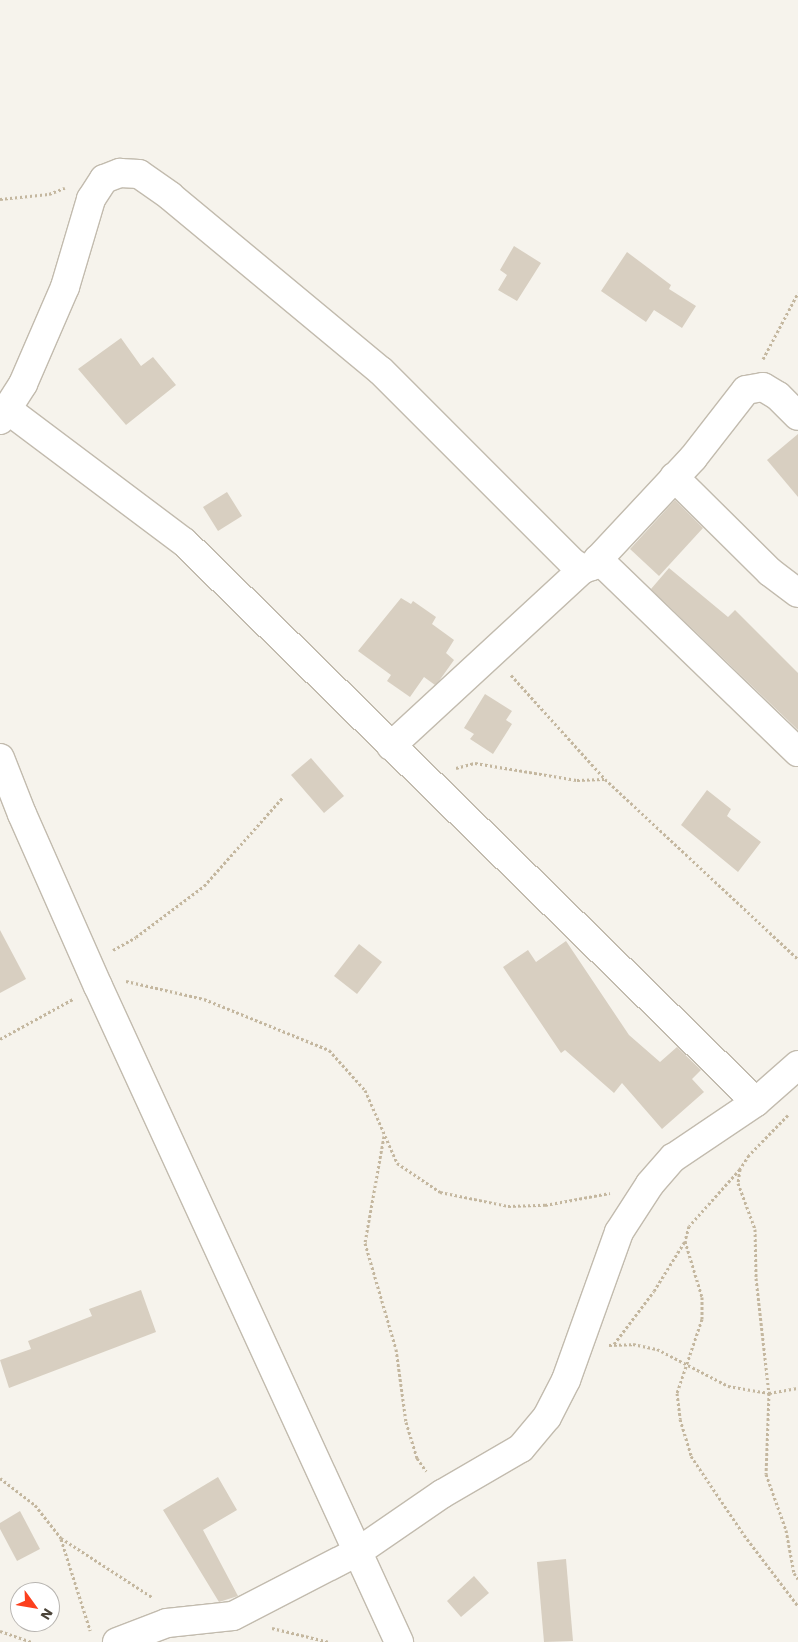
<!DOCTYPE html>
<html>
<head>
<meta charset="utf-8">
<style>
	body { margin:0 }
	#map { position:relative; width:798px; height:1642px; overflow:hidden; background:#f6f3ec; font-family:"Work Sans",sans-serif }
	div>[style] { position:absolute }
	.building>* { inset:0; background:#d8cfc1 }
	.path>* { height:3px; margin-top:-1.5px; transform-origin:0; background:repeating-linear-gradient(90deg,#c4b79f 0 2.5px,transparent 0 5px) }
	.roads { filter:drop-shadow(1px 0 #c2bbae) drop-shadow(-1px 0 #c2bbae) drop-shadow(0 1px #c2bbae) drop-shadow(0 -1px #c2bbae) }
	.minor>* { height:28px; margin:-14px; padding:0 14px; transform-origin:14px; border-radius:14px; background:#fff }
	span { translate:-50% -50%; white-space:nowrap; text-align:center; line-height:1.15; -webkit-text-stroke:4px #fff; paint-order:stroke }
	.north { position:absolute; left:10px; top:1582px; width:50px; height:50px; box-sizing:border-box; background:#fff; border:1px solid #b7b4b0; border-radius:50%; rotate:122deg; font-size:14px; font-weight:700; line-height:20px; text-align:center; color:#4b4439 }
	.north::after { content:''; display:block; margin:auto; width:18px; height:22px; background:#fc3f1d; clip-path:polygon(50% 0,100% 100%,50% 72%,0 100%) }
</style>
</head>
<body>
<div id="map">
	<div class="building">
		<i style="clip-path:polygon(514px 246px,541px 263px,517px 301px,498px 290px,507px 275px,500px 270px)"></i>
		<i style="clip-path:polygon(627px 252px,671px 285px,669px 289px,696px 306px,682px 328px,654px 310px,646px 322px,601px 291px)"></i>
		<i style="clip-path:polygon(121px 338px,141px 366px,153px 357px,176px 385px,126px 425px,78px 369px)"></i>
		<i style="clip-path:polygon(798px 434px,798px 497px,767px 460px)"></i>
		<i style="clip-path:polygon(227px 492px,242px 516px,218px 531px,203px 507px)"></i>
		<i style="clip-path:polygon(675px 500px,703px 528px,659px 576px,630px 549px)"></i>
		<i style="clip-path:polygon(669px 568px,728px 617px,735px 610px,798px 673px,798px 730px,651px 589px)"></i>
		<i style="clip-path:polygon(401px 598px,411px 604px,413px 601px,436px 617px,432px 624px,454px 640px,446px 653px,454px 660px,439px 681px,435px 685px,424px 677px,410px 697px,387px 681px,391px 675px,358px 651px)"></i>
		<i style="clip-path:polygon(485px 694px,512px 711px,506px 720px,512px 724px,493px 754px,470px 739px,474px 734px,464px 728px)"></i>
		<i style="clip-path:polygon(311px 758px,344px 796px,324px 813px,291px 775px)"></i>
		<i style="clip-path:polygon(707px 790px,731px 809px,727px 816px,761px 842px,738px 872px,681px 825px)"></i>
		<i style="clip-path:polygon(0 930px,26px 979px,0 993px)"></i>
		<i style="clip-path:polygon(566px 941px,629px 1035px,660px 1062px,677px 1047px,701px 1070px,692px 1079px,704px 1092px,662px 1129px,622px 1083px,614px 1093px,565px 1050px,561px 1053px,503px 967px,528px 950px,536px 962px)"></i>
		<i style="clip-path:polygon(359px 944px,382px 962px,357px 994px,334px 976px)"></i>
		<i style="clip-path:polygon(141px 1290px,156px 1332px,9px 1388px,0 1360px,31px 1349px,28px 1341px,92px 1316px,89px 1309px)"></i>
		<i style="clip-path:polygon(218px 1477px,237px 1510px,203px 1530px,238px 1596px,219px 1602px,163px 1510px)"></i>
		<i style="clip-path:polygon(20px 1511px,40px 1549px,17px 1561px,0 1529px,0 1523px)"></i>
		<i style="clip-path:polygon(566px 1559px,573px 1641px,544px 1642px,537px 1562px)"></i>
		<i style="clip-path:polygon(474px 1576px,489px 1593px,461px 1617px,447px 1601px)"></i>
	</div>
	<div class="path">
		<i style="left:0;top:199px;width:49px;rotate:-5.8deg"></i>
		<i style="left:49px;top:194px;width:17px;rotate:-21deg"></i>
		<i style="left:763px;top:359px;width:75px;rotate:-62.1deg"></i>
		<i style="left:511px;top:675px;width:140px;rotate:47.9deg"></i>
		<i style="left:605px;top:779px;width:264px;rotate:43deg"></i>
		<i style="left:456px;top:768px;width:20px;rotate:-15deg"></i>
		<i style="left:475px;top:763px;width:103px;rotate:9.5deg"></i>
		<i style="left:577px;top:780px;width:27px;rotate:-2deg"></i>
		<i style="left:113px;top:950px;width:26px;rotate:-29deg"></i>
		<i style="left:136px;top:937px;width:85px;rotate:-36.9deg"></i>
		<i style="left:204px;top:886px;width:119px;rotate:-48.4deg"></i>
		<i style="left:126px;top:981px;width:80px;rotate:13deg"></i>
		<i style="left:204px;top:999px;width:135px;rotate:22.2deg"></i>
		<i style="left:329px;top:1050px;width:54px;rotate:48deg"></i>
		<i style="left:365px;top:1090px;width:80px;rotate:66.3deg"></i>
		<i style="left:397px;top:1163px;width:52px;rotate:34deg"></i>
		<i style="left:440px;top:1192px;width:69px;rotate:11.6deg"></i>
		<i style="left:508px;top:1206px;width:37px;rotate:-2deg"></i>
		<i style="left:545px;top:1205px;width:66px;rotate:-10.5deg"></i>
		<i style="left:0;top:1039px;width:83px;rotate:-28.7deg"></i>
		<i style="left:788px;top:1115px;width:56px;rotate:134.3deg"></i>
		<i style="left:749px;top:1155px;width:17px;rotate:123deg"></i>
		<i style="left:740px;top:1169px;width:14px;rotate:98deg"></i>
		<i style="left:738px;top:1183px;width:49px;rotate:69.7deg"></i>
		<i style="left:755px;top:1229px;width:49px;rotate:88.8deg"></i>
		<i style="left:756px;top:1278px;width:116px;rotate:83.6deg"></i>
		<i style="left:769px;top:1393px;width:81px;rotate:92.1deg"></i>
		<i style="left:766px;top:1474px;width:59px;rotate:70.3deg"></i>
		<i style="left:786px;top:1530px;width:44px;rotate:79.5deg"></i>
		<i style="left:794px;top:1573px;width:7px;rotate:56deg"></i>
		<i style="left:384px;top:1136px;width:109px;rotate:100.1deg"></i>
		<i style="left:365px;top:1243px;width:110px;rotate:73.7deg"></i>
		<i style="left:396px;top:1349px;width:74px;rotate:82.2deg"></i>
		<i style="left:406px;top:1422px;width:38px;rotate:73deg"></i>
		<i style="left:417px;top:1458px;width:16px;rotate:55deg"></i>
		<i style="left:740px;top:1169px;width:76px;rotate:131.8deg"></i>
		<i style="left:689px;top:1226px;width:16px;rotate:105deg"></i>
		<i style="left:685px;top:1241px;width:59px;rotate:73.1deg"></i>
		<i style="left:702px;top:1297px;width:22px;rotate:90deg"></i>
		<i style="left:702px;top:1319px;width:78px;rotate:108.7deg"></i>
		<i style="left:677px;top:1393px;width:26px;rotate:83deg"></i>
		<i style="left:680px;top:1419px;width:39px;rotate:73deg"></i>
		<i style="left:691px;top:1456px;width:95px;rotate:56.1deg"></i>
		<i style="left:744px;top:1535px;width:89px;rotate:52.7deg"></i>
		<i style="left:614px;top:1344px;width:66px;rotate:-53deg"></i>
		<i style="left:654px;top:1291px;width:59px;rotate:-58.2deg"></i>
		<i style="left:609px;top:1345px;width:24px;rotate:-2deg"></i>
		<i style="left:633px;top:1344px;width:25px;rotate:12deg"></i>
		<i style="left:657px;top:1349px;width:80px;rotate:27.5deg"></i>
		<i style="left:728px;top:1386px;width:42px;rotate:9.7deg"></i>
		<i style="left:769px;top:1393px;width:29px;rotate:-10deg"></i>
		<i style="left:0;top:1478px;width:44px;rotate:37.6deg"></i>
		<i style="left:35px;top:1505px;width:42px;rotate:51.8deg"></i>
		<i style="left:61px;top:1538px;width:108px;rotate:33deg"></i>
		<i style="left:61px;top:1539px;width:96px;rotate:72.3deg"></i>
		<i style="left:272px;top:1628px;width:59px;rotate:13.8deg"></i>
		<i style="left:0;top:1631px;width:34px;rotate:19deg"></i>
	</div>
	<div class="roads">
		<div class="minor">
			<i style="left:8px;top:410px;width:220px;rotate:36.9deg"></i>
			<i style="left:184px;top:542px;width:800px;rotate:44.39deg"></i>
			<i style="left:0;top:420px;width:43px;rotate:-57.4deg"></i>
			<i style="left:23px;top:384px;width:106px;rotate:-66.6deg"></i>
			<i style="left:65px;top:287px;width:92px;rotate:-73.5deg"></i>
			<i style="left:91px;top:199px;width:24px;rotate:-57deg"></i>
			<i style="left:104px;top:179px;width:17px;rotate:-21deg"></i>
			<i style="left:120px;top:173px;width:19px;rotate:3deg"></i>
			<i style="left:139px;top:174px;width:38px;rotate:35deg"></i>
			<i style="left:170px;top:196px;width:274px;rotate:39.7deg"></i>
			<i style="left:381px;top:371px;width:272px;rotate:45deg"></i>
			<i style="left:573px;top:563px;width:12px;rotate:31deg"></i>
			<i style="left:583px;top:569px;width:9px;rotate:-18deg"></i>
			<i style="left:592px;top:566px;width:148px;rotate:-46.9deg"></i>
			<i style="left:693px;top:458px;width:86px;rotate:-52.1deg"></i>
			<i style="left:746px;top:390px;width:17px;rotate:-10deg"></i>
			<i style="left:763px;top:387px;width:17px;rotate:31deg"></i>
			<i style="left:778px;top:396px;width:28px;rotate:45deg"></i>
			<i style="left:674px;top:477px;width:135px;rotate:44.7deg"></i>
			<i style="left:770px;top:572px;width:35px;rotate:37deg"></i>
			<i style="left:598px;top:559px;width:278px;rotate:44deg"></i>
			<i style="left:391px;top:746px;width:261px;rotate:-42.7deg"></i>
			<i style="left:0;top:758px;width:60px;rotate:68.6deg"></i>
			<i style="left:22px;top:814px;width:188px;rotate:66.2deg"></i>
			<i style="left:98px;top:986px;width:722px;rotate:65.35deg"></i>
			<i style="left:117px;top:1642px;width:53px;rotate:-20.8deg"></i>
			<i style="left:167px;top:1623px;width:66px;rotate:-6.1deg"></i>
			<i style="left:233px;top:1616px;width:142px;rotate:-27.3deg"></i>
			<i style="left:359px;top:1551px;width:101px;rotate:-34.5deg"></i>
			<i style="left:442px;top:1494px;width:91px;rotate:-30.2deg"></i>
			<i style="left:521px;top:1448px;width:40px;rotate:-50deg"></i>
			<i style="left:547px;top:1417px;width:42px;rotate:-62.8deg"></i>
			<i style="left:566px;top:1380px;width:157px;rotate:-70.3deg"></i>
			<i style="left:619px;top:1232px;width:57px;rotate:-57.1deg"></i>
			<i style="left:650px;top:1184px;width:35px;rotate:-49deg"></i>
			<i style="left:673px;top:1158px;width:100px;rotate:-34deg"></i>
			<i style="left:756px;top:1102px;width:56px;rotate:-41.4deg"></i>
		</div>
	</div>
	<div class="north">N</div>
</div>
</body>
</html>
